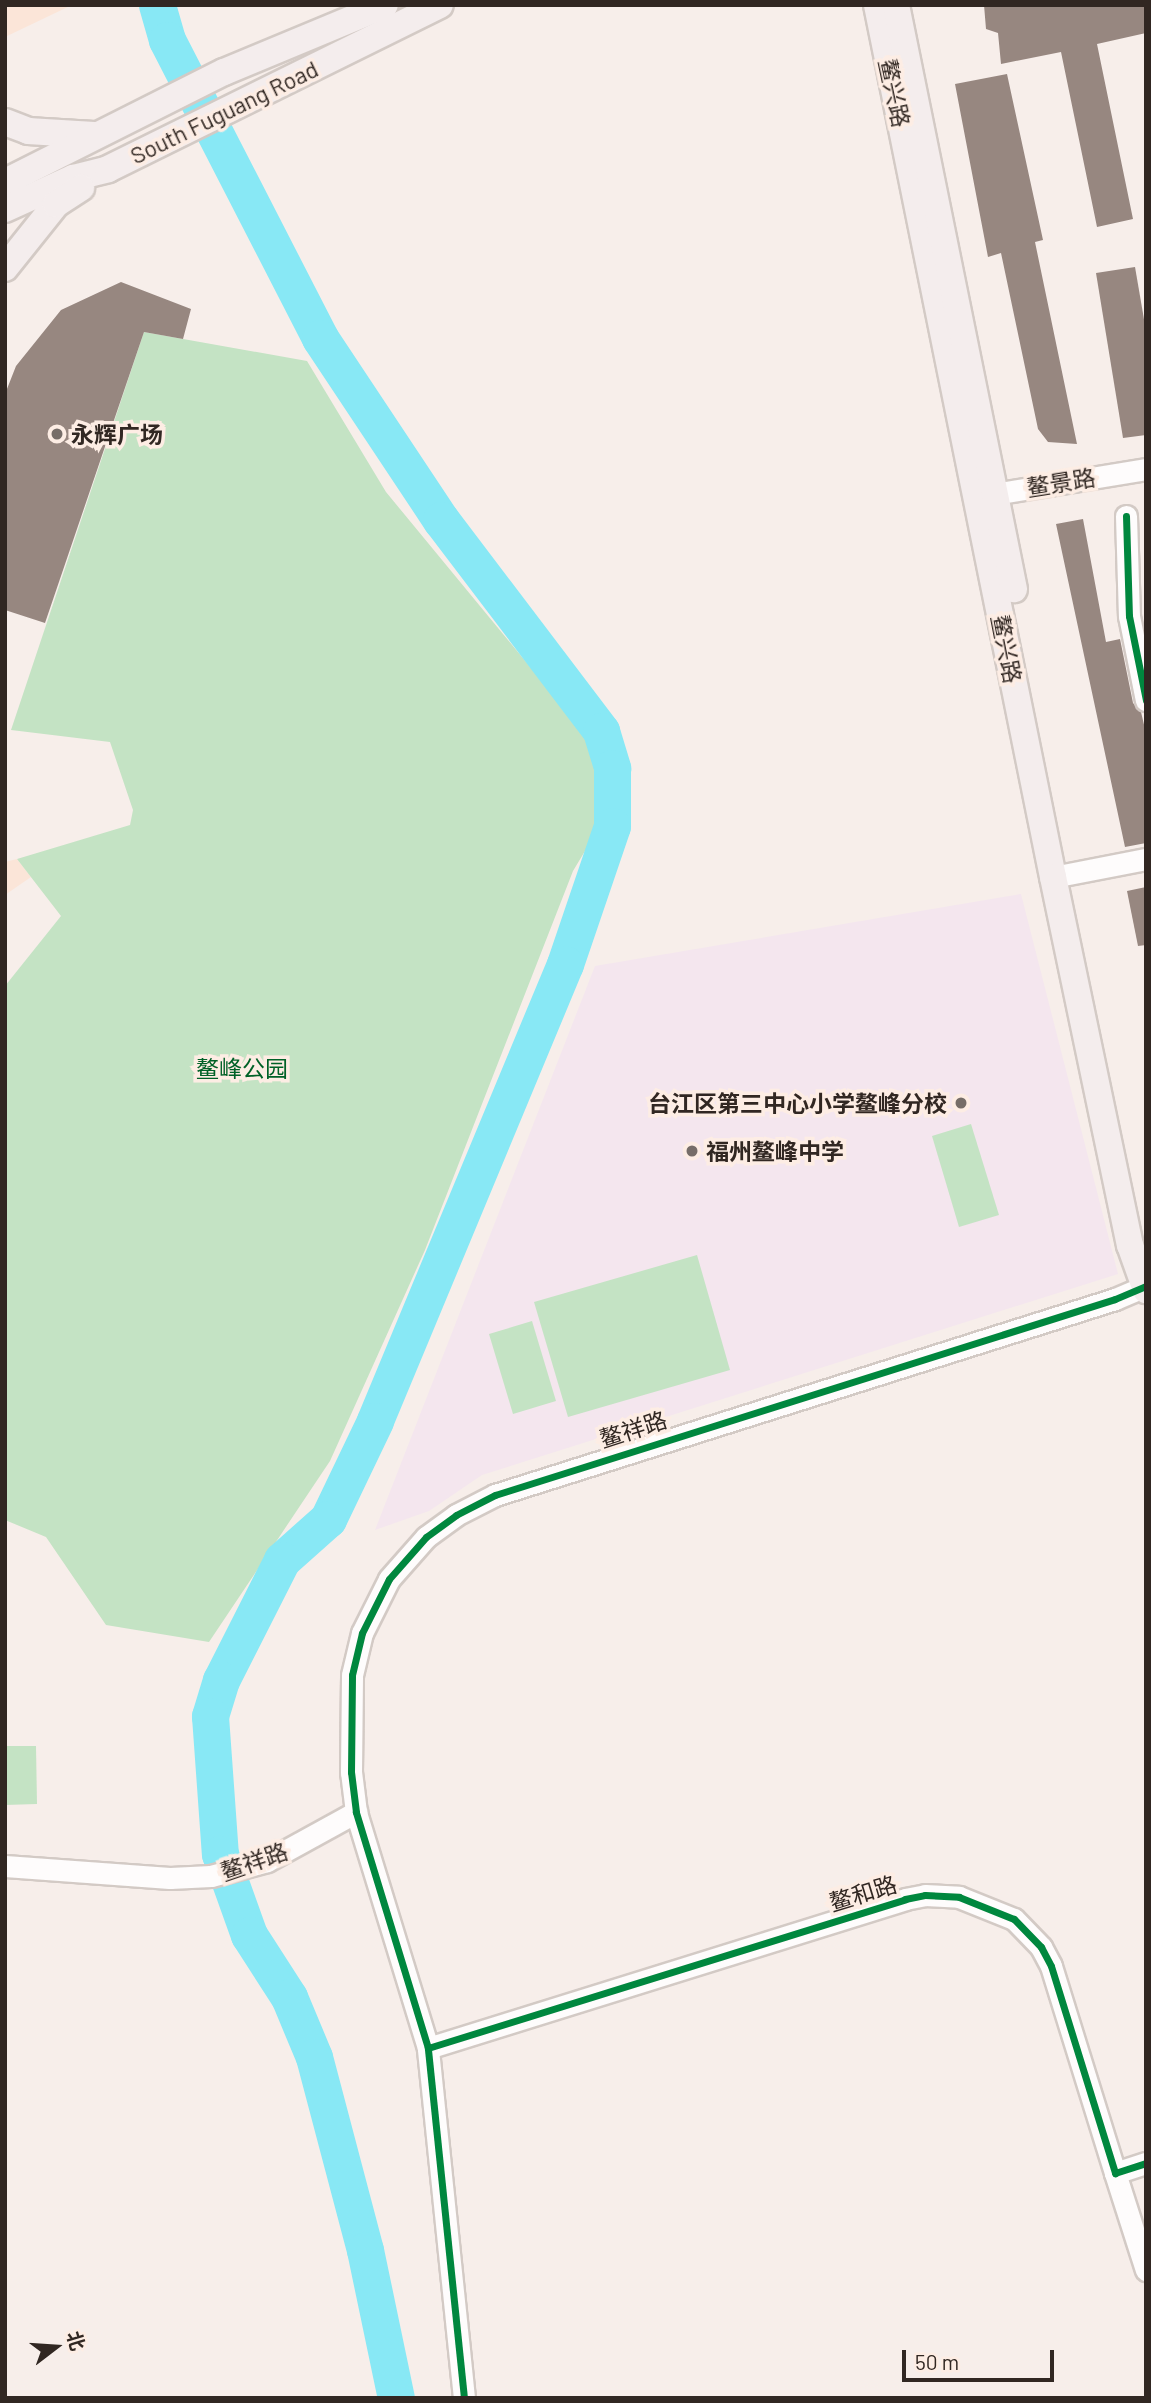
<!DOCTYPE html>
<html>
<head>
<meta charset="utf-8">
<style>
	body { margin:0 }
	#map { position:relative; width:1151px; height:2403px; overflow:hidden; background:#f7eeea; font-family:Barlow,"Noto Sans SC",sans-serif }
	div>[style] { position:absolute }
	.built>* { inset:0; background:#fbe5d8 }
	.education>* { inset:0; background:#f4e6ee }
	.green>* { inset:0; background:#c4e3c4 }
	.river>* { height:37px; margin:-18.5px; padding:0 18.5px; transform-origin:18.5px; border-radius:18.5px; background:#88e8f5 }
	.building>* { inset:0; background:#978780 }
	.roads { filter:drop-shadow(2px 0 #d3cac5) drop-shadow(-2px 0 #d3cac5) drop-shadow(0 2px #d3cac5) drop-shadow(0 -2px #d3cac5) }
	.minor>* { height:21px; margin:-10.5px; padding:0 10.5px; transform-origin:10.5px; border-radius:10.5px; background:#fefcfc }
	.major>* { height:26px; margin:-13px; padding:0 13px; transform-origin:13px; border-radius:13px; background:#f4eded }
	.cycleway>* { height:7px; margin:-3.5px; padding:0 3.5px; transform-origin:3.5px; border-radius:3.5px; background:#00873e }
	.dots>* { width:19px; height:19px; translate:-50% -50%; box-sizing:border-box; border:4px solid #fdede4; border-radius:50% }
	span { translate:-50% -50%; white-space:nowrap; text-align:center; line-height:1.15; -webkit-text-stroke:7px #fdede4; paint-order:stroke }
	.street-label { font-size:23px; color:#312722 }
	.poi-label { font-size:23px; color:#312722; font-weight:700 }
	.left { translate:0 -50%; text-align:left }
	.right { translate:-100% -50%; text-align:right }
	.park-label { font-size:23px; color:#006127 }
	.frame { position:absolute; inset:0; border:7px solid #312722; pointer-events:none }
	.north { position:absolute; left:21px; top:2312px; width:70px; height:70px; -webkit-text-stroke:5px #fdede4; paint-order:stroke; rotate:73deg; font-size:19px; font-weight:700; line-height:28px; text-align:center; color:#312722 }
	.north::after { content:''; display:block; margin:auto; width:24px; height:32px; background:#312722; clip-path:polygon(50% 0,100% 100%,50% 72%,0 100%) }
	.scale { position:absolute; left:902px; top:2350px; width:152px; height:32px; box-sizing:border-box; border:4px solid #312722; border-top:0; padding-left:9px; font-size:21px; line-height:24px; white-space:nowrap; color:#312722; -webkit-text-stroke:5px #fdede4; paint-order:stroke }
</style>
</head>
<body>
<div id="map">
	<div class="built">
		<i style="clip-path:polygon(5px 5px,72px 5px,5px 37px)"></i>
		<i style="clip-path:polygon(17px 859px,31px 877px,5px 895px,5px 862px)"></i>
	</div>
	<div class="education">
		<i style="clip-path:polygon(1021px 894px,1118px 1274px,482px 1475px,429px 1511px,375px 1530px,595px 966px)"></i>
	</div>
	<div class="green">
		<i style="clip-path:polygon(144px 332px,307px 361px,386px 492px,587px 736px,595px 759px,600px 801px,594px 836px,573px 871px,425px 1250px,330px 1461px,209px 1642px,106px 1625px,46px 1537px,5px 1520px,5px 986px,61px 916px,17px 859px,130px 825px,133px 810px,110px 742px,11px 730px)"></i>
		<i style="clip-path:polygon(971px 1124px,999px 1215px,959px 1227px,932px 1136px)"></i>
		<i style="clip-path:polygon(697px 1255px,730px 1370px,568px 1417px,534px 1302px)"></i>
		<i style="clip-path:polygon(532px 1321px,556px 1401px,513px 1414px,489px 1334px)"></i>
		<i style="clip-path:polygon(5px 1746px,36px 1746px,37px 1804px,5px 1805px)"></i>
	</div>
	<div class="river">
		<i style="left:157px;top:5px;width:36px;rotate:74deg"></i>
		<i style="left:167px;top:40px;width:335px;rotate:62.8deg"></i>
		<i style="left:320px;top:338px;width:219px;rotate:56.4deg"></i>
		<i style="left:441px;top:520px;width:265px;rotate:52.8deg"></i>
		<i style="left:601px;top:731px;width:39px;rotate:73deg"></i>
		<i style="left:612px;top:768px;width:58px;rotate:90deg"></i>
		<i style="left:612px;top:826px;width:146px;rotate:108.8deg"></i>
		<i style="left:565px;top:964px;width:495px;rotate:112.6deg"></i>
		<i style="left:375px;top:1421px;width:109px;rotate:115.6deg"></i>
		<i style="left:328px;top:1519px;width:62px;rotate:138.3deg"></i>
		<i style="left:282px;top:1560px;width:135px;rotate:116.9deg"></i>
		<i style="left:221px;top:1680px;width:38px;rotate:107deg"></i>
		<i style="left:210px;top:1716px;width:138px;rotate:85.9deg"></i>
		<i style="left:220px;top:1854px;width:86px;rotate:70.3deg"></i>
		<i style="left:249px;top:1935px;width:74px;rotate:57.2deg"></i>
		<i style="left:289px;top:1997px;width:65px;rotate:67.4deg"></i>
		<i style="left:314px;top:2057px;width:200px;rotate:75.2deg"></i>
		<i style="left:365px;top:2250px;width:151px;rotate:78.2deg"></i>
	</div>
	<div class="building">
		<i style="clip-path:polygon(984px 5px,1146px 5px,1146px 33px,1097px 44px,1133px 219px,1097px 227px,1061px 52px,1001px 64px,998px 33px,986px 29px)"></i>
		<i style="clip-path:polygon(1007px 74px,1043px 240px,1035px 242px,1077px 444px,1048px 442px,1038px 429px,1001px 253px,988px 257px,955px 84px)"></i>
		<i style="clip-path:polygon(1135px 267px,1146px 331px,1146px 435px,1123px 438px,1096px 273px)"></i>
		<i style="clip-path:polygon(121px 282px,191px 309px,183px 339px,144px 332px,45px 623px,5px 610px,5px 394px,16px 366px,61px 310px)"></i>
		<i style="clip-path:polygon(1083px 519px,1106px 642px,1120px 639px,1133px 703px,1141px 712px,1146px 733px,1146px 843px,1125px 847px,1056px 524px)"></i>
		<i style="clip-path:polygon(1146px 887px,1146px 945px,1138px 946px,1127px 891px)"></i>
	</div>
	<div class="roads">
		<div class="minor">
			<i style="left:982px;top:496px;width:166px;rotate:-9.3deg"></i>
			<i style="left:1126px;top:516px;width:100px;rotate:88.3deg"></i>
			<i style="left:1129px;top:616px;width:86px;rotate:78.6deg"></i>
			<i style="left:1053px;top:877px;width:95px;rotate:-11deg"></i>
			<i style="left:5px;top:1866px;width:165px;rotate:4.2deg"></i>
			<i style="left:170px;top:1878px;width:41px;rotate:-2.8deg"></i>
			<i style="left:211px;top:1876px;width:58px;rotate:-15deg"></i>
			<i style="left:267px;top:1861px;width:102px;rotate:-28.8deg"></i>
			<i style="left:428px;top:2048px;width:500px;rotate:-17.3deg"></i>
			<i style="left:905px;top:1899px;width:20px;rotate:-11deg"></i>
			<i style="left:925px;top:1895px;width:34px;rotate:3deg"></i>
			<i style="left:959px;top:1897px;width:59px;rotate:21.8deg"></i>
			<i style="left:1014px;top:1919px;width:39px;rotate:46deg"></i>
			<i style="left:1041px;top:1947px;width:21px;rotate:62deg"></i>
			<i style="left:1051px;top:1966px;width:217px;rotate:72.8deg"></i>
			<i style="left:1115px;top:2173px;width:33px;rotate:-18deg"></i>
			<i style="left:1115px;top:2173px;width:102px;rotate:72.3deg"></i>
			<i style="left:464px;top:2398px;width:352px;rotate:-95.9deg"></i>
			<i style="left:428px;top:2048px;width:247px;rotate:-107deg"></i>
			<i style="left:356px;top:1812px;width:40px;rotate:-97.1deg"></i>
			<i style="left:351px;top:1772px;width:97px;rotate:-89.4deg"></i>
			<i style="left:352px;top:1675px;width:43px;rotate:-76.6deg"></i>
			<i style="left:362px;top:1633px;width:60px;rotate:-63.4deg"></i>
			<i style="left:389px;top:1579px;width:56px;rotate:-48.6deg"></i>
			<i style="left:426px;top:1537px;width:37px;rotate:-36deg"></i>
			<i style="left:456px;top:1515px;width:44px;rotate:-27.1deg"></i>
			<i style="left:495px;top:1495px;width:650px;rotate:-17.54deg"></i>
			<i style="left:1115px;top:1299px;width:34px;rotate:-23deg"></i>
		</div>
		<div class="major">
			<i style="left:877px;top:5px;width:890px;rotate:78.59deg"></i>
			<i style="left:1053px;top:877px;width:376px;rotate:78.2deg"></i>
			<i style="left:1130px;top:1245px;width:48px;rotate:70.4deg"></i>
			<i style="left:896px;top:5px;width:596px;rotate:78.58deg"></i>
			<i style="left:5px;top:122px;width:25px;rotate:21deg"></i>
			<i style="left:28px;top:131px;width:66px;rotate:3.5deg"></i>
			<i style="left:5px;top:182px;width:245px;rotate:-26.7deg"></i>
			<i style="left:224px;top:72px;width:174px;rotate:-22.6deg"></i>
			<i style="left:5px;top:209px;width:75px;rotate:-24.5deg"></i>
			<i style="left:73px;top:178px;width:36px;rotate:-14deg"></i>
			<i style="left:108px;top:169px;width:370px;rotate:-26.3deg"></i>
			<i style="left:5px;top:268px;width:82px;rotate:-51.4deg"></i>
			<i style="left:56px;top:204px;width:30px;rotate:-33deg"></i>
		</div>
	</div>
	<div class="cycleway">
		<i style="left:1126px;top:516px;width:100px;rotate:88.3deg"></i>
		<i style="left:1129px;top:616px;width:86px;rotate:78.6deg"></i>
		<i style="left:428px;top:2048px;width:500px;rotate:-17.3deg"></i>
		<i style="left:905px;top:1899px;width:20px;rotate:-11deg"></i>
		<i style="left:925px;top:1895px;width:34px;rotate:3deg"></i>
		<i style="left:959px;top:1897px;width:59px;rotate:21.8deg"></i>
		<i style="left:1014px;top:1919px;width:39px;rotate:46deg"></i>
		<i style="left:1041px;top:1947px;width:21px;rotate:62deg"></i>
		<i style="left:1051px;top:1966px;width:217px;rotate:72.8deg"></i>
		<i style="left:1115px;top:2173px;width:33px;rotate:-18deg"></i>
		<i style="left:464px;top:2398px;width:352px;rotate:-95.9deg"></i>
		<i style="left:428px;top:2048px;width:247px;rotate:-107deg"></i>
		<i style="left:356px;top:1812px;width:40px;rotate:-97.1deg"></i>
		<i style="left:351px;top:1772px;width:97px;rotate:-89.4deg"></i>
		<i style="left:352px;top:1675px;width:43px;rotate:-76.6deg"></i>
		<i style="left:362px;top:1633px;width:60px;rotate:-63.4deg"></i>
		<i style="left:389px;top:1579px;width:56px;rotate:-48.6deg"></i>
		<i style="left:426px;top:1537px;width:37px;rotate:-36deg"></i>
		<i style="left:456px;top:1515px;width:44px;rotate:-27.1deg"></i>
		<i style="left:495px;top:1495px;width:650px;rotate:-17.54deg"></i>
		<i style="left:1115px;top:1299px;width:34px;rotate:-23deg"></i>
	</div>
	<div class="dots">
		<i style="left:57px;top:434px;background:#766d68"></i>
		<i style="left:961px;top:1103px;background:#766d68"></i>
		<i style="left:692px;top:1151px;background:#766d68"></i>
	</div>
	<div class="street-label">
		<span style="left:895px;top:93px;rotate:78deg">鳌兴路</span>
		<span style="left:224px;top:112px;rotate:-26deg">South Fuguang Road</span>
		<span style="left:1061px;top:482px;rotate:-9deg">鳌景路</span>
		<span style="left:1007px;top:649px;rotate:79deg">鳌兴路</span>
		<span style="left:633px;top:1429px;rotate:-18deg">鳌祥路</span>
		<span style="left:254px;top:1861px;rotate:-19deg">鳌祥路</span>
		<span style="left:863px;top:1893px;rotate:-17deg">鳌和路</span>
	</div>
	<div class="poi-label">
		<span class="left" style="left:71px;top:434px">永辉广场</span>
		<span class="right" style="left:947px;top:1103px">台江区第三中心小学鳌峰分校</span>
		<span class="left" style="left:706px;top:1151px">福州鳌峰中学</span>
	</div>
	<div class="park-label">
		<span style="left:242px;top:1068px">鳌峰公园</span>
	</div>
	<div class="frame"></div>
	<div class="north">北</div>
	<div class="scale">50 m</div>
</div>
</body>
</html>
